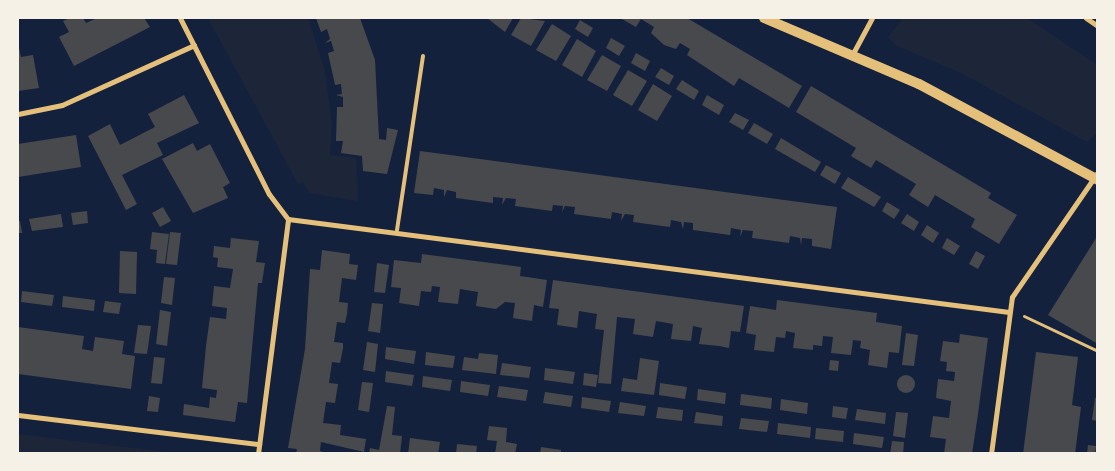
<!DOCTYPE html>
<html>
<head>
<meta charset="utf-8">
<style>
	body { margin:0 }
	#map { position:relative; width:1115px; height:471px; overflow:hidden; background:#14213d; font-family:"Open Sans",sans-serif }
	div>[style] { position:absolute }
	.green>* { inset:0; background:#1d2539 }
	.building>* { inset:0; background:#48494c }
	.round { border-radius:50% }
	.path>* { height:3px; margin:-1.5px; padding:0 1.5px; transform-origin:1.5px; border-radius:1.5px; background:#e5c07b }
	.service>* { height:4px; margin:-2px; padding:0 2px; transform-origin:2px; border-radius:2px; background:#e5c07b }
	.minor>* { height:5px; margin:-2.5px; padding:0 2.5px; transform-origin:2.5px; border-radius:2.5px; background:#e5c07b }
	.secondary>* { height:10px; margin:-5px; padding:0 5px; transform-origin:5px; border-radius:5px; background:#e5c07b }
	span { translate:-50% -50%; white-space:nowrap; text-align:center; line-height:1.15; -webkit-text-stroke:4px #f6f1e7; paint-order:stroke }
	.frame { position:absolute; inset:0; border:19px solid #f6f1e7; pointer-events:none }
</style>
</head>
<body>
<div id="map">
	<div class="green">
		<i style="clip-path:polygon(208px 18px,308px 18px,325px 71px,332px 124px,330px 155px,356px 158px,358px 201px,309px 193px,303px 182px,298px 184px)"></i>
		<i style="clip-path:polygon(903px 18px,1027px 18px,1097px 65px,1097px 133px,1087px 142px,961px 73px,895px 45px,888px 37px)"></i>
		<i style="clip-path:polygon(18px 434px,174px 453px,18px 453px)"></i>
	</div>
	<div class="building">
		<i style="clip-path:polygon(70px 18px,83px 18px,86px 23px,97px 18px,144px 18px,150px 27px,74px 66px,59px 37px,69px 32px,63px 21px)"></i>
		<i style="clip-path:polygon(316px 18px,360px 18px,375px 60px,379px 139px,386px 140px,387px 128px,398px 130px,387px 174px,363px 171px,362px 156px,341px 153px,343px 141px,336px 141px,337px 107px,343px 107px,343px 97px,336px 95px,342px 94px,341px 84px,335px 85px,328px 53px,334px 51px,331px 41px,325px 43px,330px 39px,327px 29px,321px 32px)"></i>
		<i style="clip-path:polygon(487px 18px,513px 18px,505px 32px)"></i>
		<i style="clip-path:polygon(521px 18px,545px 21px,531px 46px,511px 35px)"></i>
		<i style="clip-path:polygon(620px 18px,687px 18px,802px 86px,789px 108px,739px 78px,734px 86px,687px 55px,690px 49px,680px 43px,676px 49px,664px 45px,651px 33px,654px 27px,641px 19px,636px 27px)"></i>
		<i style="clip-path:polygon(580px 20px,593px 28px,588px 37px,575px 29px)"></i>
		<i style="clip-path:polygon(552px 24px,571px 36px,556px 61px,536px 50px)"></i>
		<i style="clip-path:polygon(611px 38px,625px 46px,619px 56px,606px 48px)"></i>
		<i style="clip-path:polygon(577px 39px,596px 51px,582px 77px,562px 65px)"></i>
		<i style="clip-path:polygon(18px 43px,21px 57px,33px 55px,39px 88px,18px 91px)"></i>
		<i style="clip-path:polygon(636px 53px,650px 61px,645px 71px,631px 63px)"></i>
		<i style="clip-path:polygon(602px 55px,621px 66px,607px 91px,587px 80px)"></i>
		<i style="clip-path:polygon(661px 68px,674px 76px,669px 85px,655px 77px)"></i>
		<i style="clip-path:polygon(628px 70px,647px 81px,632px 106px,613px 95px)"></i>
		<i style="clip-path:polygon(682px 80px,699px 91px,694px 100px,676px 89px)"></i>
		<i style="clip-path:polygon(653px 84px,672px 96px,657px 121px,638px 110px)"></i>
		<i style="clip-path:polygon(811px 86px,991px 193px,988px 198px,1017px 215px,999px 244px,971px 227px,975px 219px,935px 195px,928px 207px,909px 195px,916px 184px,876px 160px,871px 168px,851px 156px,856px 148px,796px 112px)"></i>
		<i style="clip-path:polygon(184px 95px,199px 123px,157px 143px,163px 155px,122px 175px,137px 204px,126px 210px,88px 136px,110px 124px,120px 145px,155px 127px,148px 114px)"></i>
		<i style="clip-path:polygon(707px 95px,724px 105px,719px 115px,702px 105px)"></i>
		<i style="clip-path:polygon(735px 113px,749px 120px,743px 130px,729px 122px)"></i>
		<i style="clip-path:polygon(754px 123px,773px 134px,767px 144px,748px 133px)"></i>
		<i style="clip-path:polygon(76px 135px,81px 167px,18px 177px,18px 144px)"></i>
		<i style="clip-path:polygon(781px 138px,821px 162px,815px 172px,775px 149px)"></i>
		<i style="clip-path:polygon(193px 143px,197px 151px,210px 144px,230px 183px,223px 187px,228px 198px,193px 213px,162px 159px)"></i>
		<i style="clip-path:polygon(420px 151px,837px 207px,831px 249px,812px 246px,812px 239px,802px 238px,801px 245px,800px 238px,790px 236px,789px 243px,752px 238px,753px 231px,743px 230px,740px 237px,741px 230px,731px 228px,730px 235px,693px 230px,693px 223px,684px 222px,683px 229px,681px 222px,671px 220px,670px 227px,633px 222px,634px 215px,625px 214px,621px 221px,622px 214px,612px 212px,611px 219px,574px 214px,575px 207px,565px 206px,562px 212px,563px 206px,553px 205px,552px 211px,515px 206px,516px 199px,506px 198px,502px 205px,503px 198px,493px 197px,493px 203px,456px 198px,456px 192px,447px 190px,444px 197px,444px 190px,434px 188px,433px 195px,414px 193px)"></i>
		<i style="clip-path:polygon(826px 165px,841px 173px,835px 184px,820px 175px)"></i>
		<i style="clip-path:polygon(848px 177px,881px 197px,874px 207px,841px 188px)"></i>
		<i style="clip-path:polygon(887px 202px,900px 210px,894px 219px,882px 211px)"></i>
		<i style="clip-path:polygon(163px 207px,171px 221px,160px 227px,152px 213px)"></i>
		<i style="clip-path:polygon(87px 211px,88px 223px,73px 225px,71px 213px)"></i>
		<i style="clip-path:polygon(61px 214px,63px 227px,32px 231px,29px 219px)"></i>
		<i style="clip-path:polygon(907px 214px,919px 222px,914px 231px,901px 223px)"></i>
		<i style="clip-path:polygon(18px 221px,20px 221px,22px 233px,18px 233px)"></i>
		<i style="clip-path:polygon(927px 225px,939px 233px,933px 243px,921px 235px)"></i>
		<i style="clip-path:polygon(152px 232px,169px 234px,165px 264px,156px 263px,157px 250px,150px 249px)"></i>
		<i style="clip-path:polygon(170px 232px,181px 233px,177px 265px,166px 264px)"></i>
		<i style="clip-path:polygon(1098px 235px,1098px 344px,1048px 315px)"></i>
		<i style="clip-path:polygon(231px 238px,259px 241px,256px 262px,265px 263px,262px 283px,258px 283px,247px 403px,238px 402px,235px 422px,183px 415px,184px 404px,209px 408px,210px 397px,216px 398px,217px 390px,202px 388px,206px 346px,210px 317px,226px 319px,227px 308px,212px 306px,214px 286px,230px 288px,233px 269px,217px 267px,218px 258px,213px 257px,214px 246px,230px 248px)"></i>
		<i style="clip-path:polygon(947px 238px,960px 246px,954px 255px,942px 248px)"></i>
		<i style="clip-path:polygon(322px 250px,350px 254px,349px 264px,358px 265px,356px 280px,342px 278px,339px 302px,348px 303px,347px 314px,345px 323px,337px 322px,334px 342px,343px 343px,343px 348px,340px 363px,332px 362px,329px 383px,338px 384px,335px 403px,326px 402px,323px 423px,341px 425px,340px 435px,366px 439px,364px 452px,321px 442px,320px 451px,330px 454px,296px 454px,297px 449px,288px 448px,305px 349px,310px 269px,320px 270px)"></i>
		<i style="clip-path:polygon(120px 251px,137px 252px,136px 294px,119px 293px)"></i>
		<i style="clip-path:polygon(976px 251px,985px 256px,978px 269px,969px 264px)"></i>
		<i style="clip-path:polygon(422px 254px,521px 267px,520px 276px,547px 280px,543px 307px,534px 305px,532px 321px,513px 318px,515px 303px,505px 302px,496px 309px,476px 306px,478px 292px,460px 289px,458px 304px,438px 302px,440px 287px,432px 286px,431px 292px,421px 291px,419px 306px,399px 303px,401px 288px,391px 287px,394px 260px,421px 263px)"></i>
		<i style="clip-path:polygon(377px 263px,389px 265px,385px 293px,374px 292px)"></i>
		<i style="clip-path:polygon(164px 277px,175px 278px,172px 305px,161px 303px)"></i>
		<i style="clip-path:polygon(553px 280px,744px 306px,740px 332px,731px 331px,729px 348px,719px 346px,699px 344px,702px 328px,693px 326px,691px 341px,671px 339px,673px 324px,656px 321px,653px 337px,633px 334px,635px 319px,617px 317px,611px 384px,598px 383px,604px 330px,595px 329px,597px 314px,579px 311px,577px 328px,557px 325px,559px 309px,549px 308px)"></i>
		<i style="clip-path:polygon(22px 291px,54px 295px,52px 306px,21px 302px)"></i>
		<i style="clip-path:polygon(63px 296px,95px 300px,94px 311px,62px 307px)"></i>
		<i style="clip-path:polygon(777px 300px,877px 313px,876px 322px,902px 326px,899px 353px,889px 352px,887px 368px,868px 365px,870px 350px,860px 348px,861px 341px,853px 340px,851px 355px,831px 353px,833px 337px,823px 336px,822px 346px,813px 345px,813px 350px,793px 348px,795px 333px,786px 331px,785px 338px,776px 337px,774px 352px,754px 350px,756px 335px,746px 333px,750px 306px,776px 310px)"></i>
		<i style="clip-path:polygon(105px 301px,121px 303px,119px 314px,103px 312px)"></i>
		<i style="clip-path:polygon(372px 303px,383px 304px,380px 333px,368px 331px)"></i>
		<i style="clip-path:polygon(160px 310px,171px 312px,167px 346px,156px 344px)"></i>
		<i style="clip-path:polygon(138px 325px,151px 326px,147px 354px,134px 353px)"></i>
		<i style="clip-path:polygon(18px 327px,84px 336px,82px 349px,93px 351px,95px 337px,124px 341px,122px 354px,135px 356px,131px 389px,18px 374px)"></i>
		<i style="clip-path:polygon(906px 333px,918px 335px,914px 366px,902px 365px)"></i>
		<i style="clip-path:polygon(960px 334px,988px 338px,978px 414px,972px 454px,944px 454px,946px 439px,930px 437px,933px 416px,949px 418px,951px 401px,936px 398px,938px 379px,954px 381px,955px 372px,946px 371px,947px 362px,940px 361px,943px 341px,959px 343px)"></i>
		<i style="clip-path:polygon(367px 342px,378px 344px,375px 372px,363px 370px)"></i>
		<i style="clip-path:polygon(386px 347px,416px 351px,414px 364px,385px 359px)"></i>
		<i style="clip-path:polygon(426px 352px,455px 356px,453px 368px,425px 365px)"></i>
		<i style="clip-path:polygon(1036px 352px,1078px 357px,1072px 405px,1081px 407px,1075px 454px,1023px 454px)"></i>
		<i style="clip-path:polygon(479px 353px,498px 355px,496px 374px,462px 370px,464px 357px,478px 359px)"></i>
		<i style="clip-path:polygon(154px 357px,165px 358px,162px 384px,151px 383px)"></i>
		<i style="clip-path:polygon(640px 358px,659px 361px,654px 395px,621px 391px,623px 378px,637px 380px)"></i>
		<i style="clip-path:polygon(830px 360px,839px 361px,838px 371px,829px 370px)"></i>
		<i style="clip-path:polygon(502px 363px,531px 367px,529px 378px,500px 375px)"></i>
		<i style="clip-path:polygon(545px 368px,575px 372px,573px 384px,544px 380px)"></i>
		<i style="clip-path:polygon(386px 371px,414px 375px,412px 386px,385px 382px)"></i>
		<i style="clip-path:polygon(584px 373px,598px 375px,596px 387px,583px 385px)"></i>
		<i class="round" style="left:897px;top:375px;width:18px;height:18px"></i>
		<i style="clip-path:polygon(423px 376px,452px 380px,450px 391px,422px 387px)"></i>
		<i style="clip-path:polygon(461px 381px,490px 385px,488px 396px,460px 392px)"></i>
		<i style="clip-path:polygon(362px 382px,373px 383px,369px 412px,358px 410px)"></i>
		<i style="clip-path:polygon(660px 383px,687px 387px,685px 399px,659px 395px)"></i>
		<i style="clip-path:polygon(499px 386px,528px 390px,526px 401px,497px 397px)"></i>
		<i style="clip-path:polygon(698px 389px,726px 393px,725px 404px,697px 400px)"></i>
		<i style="clip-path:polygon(545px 392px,573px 396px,571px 407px,543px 403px)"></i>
		<i style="clip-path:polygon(741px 394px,772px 398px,771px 409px,740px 405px)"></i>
		<i style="clip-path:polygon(149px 396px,160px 398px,158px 412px,147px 411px)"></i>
		<i style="clip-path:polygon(582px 397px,611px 401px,609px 412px,581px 408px)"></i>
		<i style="clip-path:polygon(1095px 398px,1098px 398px,1098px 421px,1092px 420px)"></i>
		<i style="clip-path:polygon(781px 399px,808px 403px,807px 414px,780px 410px)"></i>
		<i style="clip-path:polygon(620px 402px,646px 406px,644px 416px,618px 413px)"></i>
		<i style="clip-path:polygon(387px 406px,395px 407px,392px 435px,402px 436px,400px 454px,369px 454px,370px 448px,379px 450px)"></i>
		<i style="clip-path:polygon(833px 406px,848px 408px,846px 419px,832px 417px)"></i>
		<i style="clip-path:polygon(658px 407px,683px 410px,682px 421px,656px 418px)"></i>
		<i style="clip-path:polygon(857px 409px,886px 413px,885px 424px,855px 420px)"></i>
		<i style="clip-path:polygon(696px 412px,723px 416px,722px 426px,694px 423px)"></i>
		<i style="clip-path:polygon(896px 412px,908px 413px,905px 438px,893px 436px)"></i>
		<i style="clip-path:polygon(741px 418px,769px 421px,767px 432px,739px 429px)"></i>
		<i style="clip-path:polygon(778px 423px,811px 427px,810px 438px,777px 434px)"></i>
		<i style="clip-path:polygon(489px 426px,507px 428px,506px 442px,517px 444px,515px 454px,495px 454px,497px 441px,487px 440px)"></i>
		<i style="clip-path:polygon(816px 428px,844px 431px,843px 442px,815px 439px)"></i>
		<i style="clip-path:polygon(854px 433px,884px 437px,882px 448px,853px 444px)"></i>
		<i style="clip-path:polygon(410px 438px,440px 442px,438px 454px,408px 454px)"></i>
		<i style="clip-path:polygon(892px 441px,904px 442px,903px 454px,890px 454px)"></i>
		<i style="clip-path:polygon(457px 444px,477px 446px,476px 454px,456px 454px)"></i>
		<i style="clip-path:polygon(1088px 445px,1096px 446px,1095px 454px,1087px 454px)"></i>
		<i style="clip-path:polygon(541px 447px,561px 450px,561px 454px,540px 454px)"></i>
	</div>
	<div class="path">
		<i style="left:1024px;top:316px;width:82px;rotate:25.3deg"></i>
	</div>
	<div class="service">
		<i style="left:397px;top:230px;width:176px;rotate:-81.5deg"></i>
	</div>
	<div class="minor">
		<i style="left:180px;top:18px;width:197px;rotate:63.2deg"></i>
		<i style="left:269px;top:194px;width:31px;rotate:53deg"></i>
		<i style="left:1086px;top:18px;width:14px;rotate:34deg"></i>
		<i style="left:851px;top:57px;width:44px;rotate:-61.7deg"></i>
		<i style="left:18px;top:114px;width:45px;rotate:-11.6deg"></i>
		<i style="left:62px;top:105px;width:145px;rotate:-24.4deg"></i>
		<i style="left:288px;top:219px;width:727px;rotate:7.35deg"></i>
		<i style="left:18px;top:415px;width:243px;rotate:6.9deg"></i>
		<i style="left:258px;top:454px;width:237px;rotate:-82.7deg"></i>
		<i style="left:991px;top:454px;width:158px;rotate:-82.4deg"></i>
		<i style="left:1012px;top:297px;width:152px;rotate:-55.5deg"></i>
	</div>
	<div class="secondary">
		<i style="left:764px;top:18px;width:168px;rotate:23.1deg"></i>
		<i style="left:919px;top:84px;width:203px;rotate:28.2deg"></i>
	</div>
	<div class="frame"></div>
</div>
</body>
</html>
